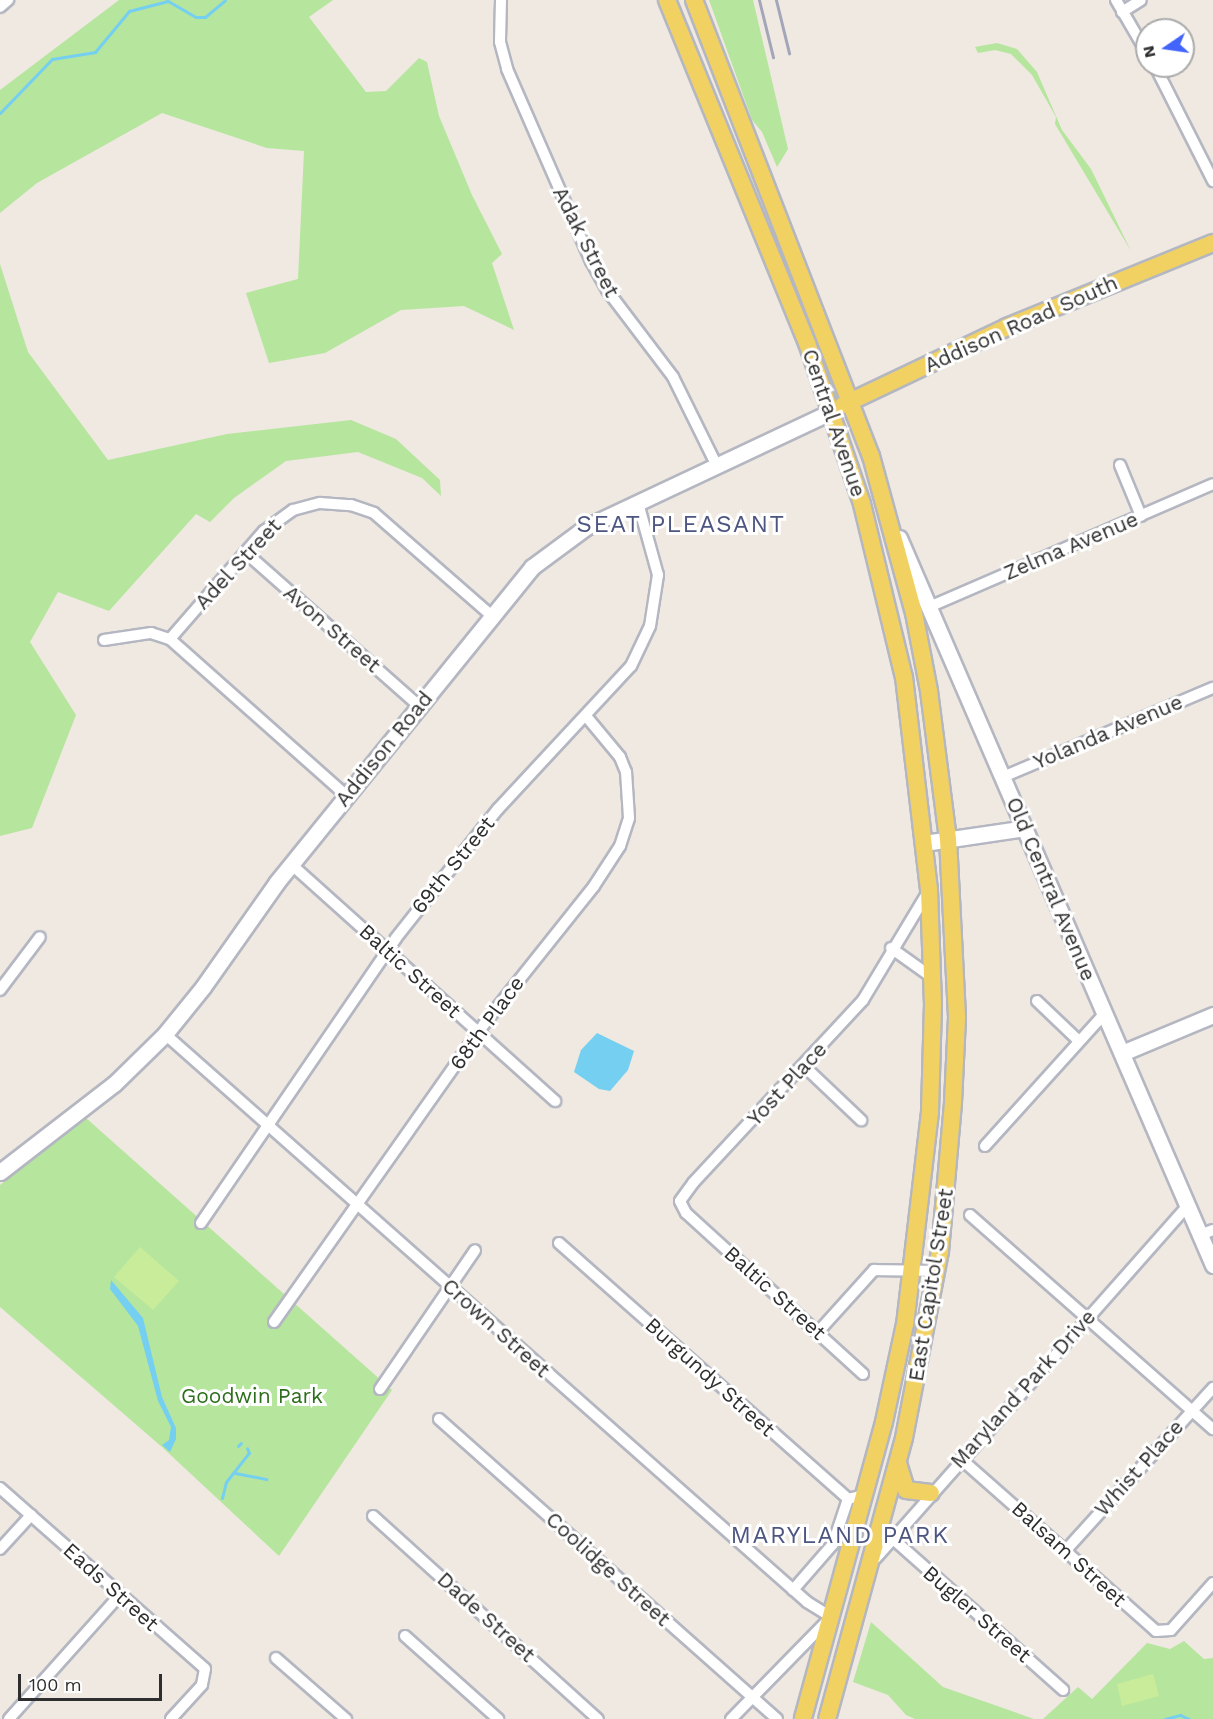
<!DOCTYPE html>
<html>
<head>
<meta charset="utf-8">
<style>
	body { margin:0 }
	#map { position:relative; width:1213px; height:1719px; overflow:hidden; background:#efe9e1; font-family:"Work Sans",sans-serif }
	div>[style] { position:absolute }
	.green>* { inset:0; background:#b6e59e }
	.pitch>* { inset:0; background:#c9ec9a }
	.water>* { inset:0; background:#75cff0 }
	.stream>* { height:3px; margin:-1.5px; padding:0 1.5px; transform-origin:1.5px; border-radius:1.5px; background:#75cff0 }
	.roads { filter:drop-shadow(2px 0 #b4b7c1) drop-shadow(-2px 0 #b4b7c1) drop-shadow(0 2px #b4b7c1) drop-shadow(0 -2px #b4b7c1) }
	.street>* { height:10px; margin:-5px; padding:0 5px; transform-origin:5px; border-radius:5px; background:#fff }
	.secondary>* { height:15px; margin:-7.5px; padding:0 7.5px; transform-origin:7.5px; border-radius:7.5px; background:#fff }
	.primary>* { height:16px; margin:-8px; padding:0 8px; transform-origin:8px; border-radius:8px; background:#f2d163 }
	.rail>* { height:3px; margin:-1.5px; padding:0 1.5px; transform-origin:1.5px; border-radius:1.5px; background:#a3a6b8 }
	span { translate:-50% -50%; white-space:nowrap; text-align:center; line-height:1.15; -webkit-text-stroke:6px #fff; paint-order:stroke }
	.street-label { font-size:21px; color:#2e2e2e }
	.park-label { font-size:21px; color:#2c6e1b }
	.quarter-label { font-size:24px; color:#4d5680; letter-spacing:1.5px }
	.north { position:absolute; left:1135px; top:18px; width:60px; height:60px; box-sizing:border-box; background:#fff; border:2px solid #ababab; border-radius:50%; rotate:257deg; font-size:16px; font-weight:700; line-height:24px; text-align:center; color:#2e2e2e }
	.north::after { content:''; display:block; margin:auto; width:21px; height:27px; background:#4264fb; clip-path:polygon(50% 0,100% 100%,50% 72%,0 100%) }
	.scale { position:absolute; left:18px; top:1674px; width:144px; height:27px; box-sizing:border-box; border:3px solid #2e2e2e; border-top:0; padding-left:8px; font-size:18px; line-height:21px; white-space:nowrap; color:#2e2e2e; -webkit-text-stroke:4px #fff; paint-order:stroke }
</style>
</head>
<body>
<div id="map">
	<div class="green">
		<i style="clip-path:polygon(119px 0,333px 0,309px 17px,366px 92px,386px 91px,419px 58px,427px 62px,439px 116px,472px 195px,502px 254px,492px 263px,514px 330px,464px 306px,401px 310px,325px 353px,269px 363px,246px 293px,298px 279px,304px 151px,267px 148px,162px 113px,37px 183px,0 213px,0 90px)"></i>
		<i style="clip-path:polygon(709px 0,753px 0,788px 149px,777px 167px,762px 132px,752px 120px)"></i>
		<i style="clip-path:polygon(997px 43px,1017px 49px,1037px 72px,1062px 130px,1091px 169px,1131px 251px,1055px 124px,1056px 117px,1032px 75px,1011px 54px,995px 50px,978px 53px,975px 47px)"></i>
		<i style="clip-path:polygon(0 264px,28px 352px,108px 460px,227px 434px,351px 420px,396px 439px,440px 480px,441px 496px,422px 478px,358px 452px,286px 461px,234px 498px,210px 522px,196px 514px,109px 611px,58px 592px,30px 642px,76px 715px,32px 828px,0 836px)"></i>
		<i style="clip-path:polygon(86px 1118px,392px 1390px,279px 1556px,162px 1447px,0 1307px,0 1185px)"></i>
		<i style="clip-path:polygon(871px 1622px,943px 1687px,1034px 1719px,915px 1719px,906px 1715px,888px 1695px,853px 1682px)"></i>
		<i style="clip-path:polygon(1184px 1641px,1204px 1659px,1213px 1658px,1213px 1719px,1043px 1719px,1078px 1687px,1092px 1699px,1147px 1643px,1170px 1649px)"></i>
	</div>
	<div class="pitch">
		<i style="clip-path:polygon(140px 1247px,179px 1281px,153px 1310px,114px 1277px)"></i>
		<i style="clip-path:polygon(1153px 1674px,1159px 1696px,1122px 1706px,1117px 1684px)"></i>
	</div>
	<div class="water">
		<i style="clip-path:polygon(597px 1033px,634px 1051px,628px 1070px,610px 1091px,599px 1089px,574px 1072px,581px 1050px)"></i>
		<i style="clip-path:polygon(111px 1280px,143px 1318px,162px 1397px,176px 1428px,176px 1439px,170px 1452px,162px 1445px,169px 1440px,171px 1427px,158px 1401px,138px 1326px,110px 1289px)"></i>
	</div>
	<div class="stream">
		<i style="left:0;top:113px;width:75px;rotate:-46.1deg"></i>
		<i style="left:52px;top:59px;width:44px;rotate:-9.2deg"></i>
		<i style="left:95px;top:52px;width:53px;rotate:-50.3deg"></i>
		<i style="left:129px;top:11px;width:40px;rotate:-14.4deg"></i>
		<i style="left:168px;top:1px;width:32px;rotate:30deg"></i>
		<i style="left:196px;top:17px;width:9px"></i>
		<i style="left:205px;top:17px;width:26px;rotate:-40deg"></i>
		<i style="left:238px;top:1446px;width:4px;rotate:-45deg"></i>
		<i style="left:235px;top:1473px;width:32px;rotate:11deg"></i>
		<i style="left:222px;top:1498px;width:16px;rotate:-76deg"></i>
		<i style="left:226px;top:1482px;width:37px;rotate:-52deg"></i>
		<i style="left:249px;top:1453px;width:5px;rotate:-112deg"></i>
		<i style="left:1165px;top:1719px;width:16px;rotate:-15deg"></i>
		<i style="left:1180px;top:1715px;width:10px;rotate:24deg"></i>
	</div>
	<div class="roads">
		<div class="street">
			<i style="left:501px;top:0;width:42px;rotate:91.4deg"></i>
			<i style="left:500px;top:42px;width:28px;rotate:75deg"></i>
			<i style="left:507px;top:69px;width:210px;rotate:66.4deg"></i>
			<i style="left:591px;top:261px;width:33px;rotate:61deg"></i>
			<i style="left:607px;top:290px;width:109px;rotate:52.8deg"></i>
			<i style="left:673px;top:377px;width:99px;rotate:63.7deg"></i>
			<i style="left:1116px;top:0;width:61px;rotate:59.7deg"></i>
			<i style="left:0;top:7px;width:11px;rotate:-41deg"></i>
			<i style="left:1122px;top:12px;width:22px;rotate:-32deg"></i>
			<i style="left:1155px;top:66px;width:129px;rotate:63.2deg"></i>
			<i style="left:1120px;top:465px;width:55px;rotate:67.6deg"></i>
			<i style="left:245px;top:552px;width:232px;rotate:41.5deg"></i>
			<i style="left:929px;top:607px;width:309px;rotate:-23.4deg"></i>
			<i style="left:170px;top:639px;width:143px;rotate:-49deg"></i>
			<i style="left:264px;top:531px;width:36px;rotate:-36deg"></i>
			<i style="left:293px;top:510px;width:28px;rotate:-15deg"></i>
			<i style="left:320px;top:503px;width:31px;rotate:4deg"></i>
			<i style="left:351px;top:505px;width:24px;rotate:19deg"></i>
			<i style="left:374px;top:513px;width:155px;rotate:41.1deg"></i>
			<i style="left:104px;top:640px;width:48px;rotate:-8.5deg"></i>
			<i style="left:151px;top:633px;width:20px;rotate:18deg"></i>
			<i style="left:170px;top:639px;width:237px;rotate:41.6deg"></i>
			<i style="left:1003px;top:777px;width:228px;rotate:-23deg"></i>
			<i style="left:291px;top:864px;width:355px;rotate:41.9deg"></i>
			<i style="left:891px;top:948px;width:52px;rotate:35.5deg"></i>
			<i style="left:0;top:990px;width:66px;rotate:-53deg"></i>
			<i style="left:1037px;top:1001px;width:57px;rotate:43.6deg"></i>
			<i style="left:165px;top:1034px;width:857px;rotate:41.5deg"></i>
			<i style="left:807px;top:1602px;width:28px;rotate:32deg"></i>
			<i style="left:831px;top:1617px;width:143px;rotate:134.4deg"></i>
			<i style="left:804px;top:1066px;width:79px;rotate:43.5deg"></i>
			<i style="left:985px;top:1146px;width:179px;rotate:-47.9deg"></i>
			<i style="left:970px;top:1215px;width:324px;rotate:41.4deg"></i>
			<i style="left:201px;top:1223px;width:345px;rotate:-55.6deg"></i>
			<i style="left:396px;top:938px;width:164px;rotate:-51.7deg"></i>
			<i style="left:498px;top:809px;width:195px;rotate:-47.1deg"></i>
			<i style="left:631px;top:666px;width:44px;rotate:-64.6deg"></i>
			<i style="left:650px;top:626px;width:52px;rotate:-81.1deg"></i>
			<i style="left:658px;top:575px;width:75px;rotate:-105.5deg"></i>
			<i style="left:1200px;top:1235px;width:14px;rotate:-21deg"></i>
			<i style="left:559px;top:1243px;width:386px;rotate:41.5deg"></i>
			<i style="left:848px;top:1499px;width:16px;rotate:-14deg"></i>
			<i style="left:274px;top:1322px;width:365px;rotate:-54.8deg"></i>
			<i style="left:484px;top:1024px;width:176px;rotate:-51.4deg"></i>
			<i style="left:594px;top:886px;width:48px;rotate:-57deg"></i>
			<i style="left:620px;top:846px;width:29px;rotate:-72deg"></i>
			<i style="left:629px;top:818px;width:46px;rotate:-93.7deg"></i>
			<i style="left:626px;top:772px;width:16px;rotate:-112deg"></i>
			<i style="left:620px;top:757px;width:53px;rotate:-129.7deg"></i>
			<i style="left:818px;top:1332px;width:84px;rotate:-47.9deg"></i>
			<i style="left:874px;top:1270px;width:63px;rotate:0.9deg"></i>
			<i style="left:863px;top:1374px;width:239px;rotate:-137.7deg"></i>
			<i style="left:686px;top:1213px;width:13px;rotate:-117deg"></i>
			<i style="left:680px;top:1201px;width:22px;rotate:-54deg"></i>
			<i style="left:693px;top:1183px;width:250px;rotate:-47.1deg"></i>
			<i style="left:863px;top:1000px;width:128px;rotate:-59deg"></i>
			<i style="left:380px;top:1389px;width:168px;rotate:-55.6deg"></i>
			<i style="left:439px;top:1419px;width:452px;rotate:41.6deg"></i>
			<i style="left:961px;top:1459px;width:260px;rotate:41.4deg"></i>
			<i style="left:1156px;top:1631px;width:15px;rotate:-4deg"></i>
			<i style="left:1171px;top:1630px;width:63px;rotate:-48.2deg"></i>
			<i style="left:0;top:1488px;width:273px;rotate:41.4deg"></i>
			<i style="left:205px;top:1669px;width:16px;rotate:101deg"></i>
			<i style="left:202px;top:1685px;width:46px;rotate:132.4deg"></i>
			<i style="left:373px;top:1516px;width:303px;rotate:42.1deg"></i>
			<i style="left:892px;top:1538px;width:229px;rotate:41.6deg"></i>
			<i style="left:0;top:1549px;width:46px;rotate:-47.6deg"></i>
			<i style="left:1066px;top:1550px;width:219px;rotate:-47.8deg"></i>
			<i style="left:876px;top:1558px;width:471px;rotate:-48.5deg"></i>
			<i style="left:793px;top:1590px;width:61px;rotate:-49deg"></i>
			<i style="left:833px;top:1544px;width:47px;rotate:-71.6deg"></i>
			<i style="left:405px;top:1636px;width:125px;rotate:41.7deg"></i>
			<i style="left:276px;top:1658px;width:93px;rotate:41.1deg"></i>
			<i style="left:9px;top:1719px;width:166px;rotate:-48.2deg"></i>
		</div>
		<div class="secondary">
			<i style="left:899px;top:538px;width:792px;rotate:66.64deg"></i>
			<i style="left:924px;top:843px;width:102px;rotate:-8.4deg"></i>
			<i style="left:1122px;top:1053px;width:99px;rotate:-22.7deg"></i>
			<i style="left:0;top:1172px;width:144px;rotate:-37.7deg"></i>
			<i style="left:114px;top:1084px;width:71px;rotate:-44.4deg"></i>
			<i style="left:165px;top:1034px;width:60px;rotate:-51deg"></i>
			<i style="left:203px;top:987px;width:128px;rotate:-54.8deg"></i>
			<i style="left:277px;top:882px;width:405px;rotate:-51deg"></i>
			<i style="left:532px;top:567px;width:67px;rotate:-36.5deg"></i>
			<i style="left:586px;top:527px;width:272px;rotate:-25.2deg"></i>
		</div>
		<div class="primary">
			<i style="left:667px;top:0;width:370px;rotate:67.8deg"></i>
			<i style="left:807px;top:343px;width:170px;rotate:71.1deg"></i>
			<i style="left:862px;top:504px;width:178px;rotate:76.4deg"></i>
			<i style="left:904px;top:677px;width:214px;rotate:83.3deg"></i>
			<i style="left:929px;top:890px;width:114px;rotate:88deg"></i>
			<i style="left:933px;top:1004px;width:108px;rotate:91.6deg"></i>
			<i style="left:930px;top:1112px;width:213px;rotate:96.7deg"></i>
			<i style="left:905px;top:1324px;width:100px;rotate:102.1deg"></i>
			<i style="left:884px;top:1422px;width:308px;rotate:105.3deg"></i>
			<i style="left:694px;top:0;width:489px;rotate:68.8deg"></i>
			<i style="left:871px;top:456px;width:163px;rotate:74.7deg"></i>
			<i style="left:914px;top:613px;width:79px;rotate:79.1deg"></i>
			<i style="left:929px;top:691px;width:149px;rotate:82.7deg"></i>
			<i style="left:948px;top:839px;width:179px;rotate:87.1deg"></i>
			<i style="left:957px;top:1018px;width:85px;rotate:92.7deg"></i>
			<i style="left:953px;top:1103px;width:149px;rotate:95deg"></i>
			<i style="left:940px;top:1251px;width:190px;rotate:100.9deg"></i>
			<i style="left:904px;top:1438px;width:291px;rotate:105.3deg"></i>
			<i style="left:843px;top:405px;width:182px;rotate:-25.4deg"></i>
			<i style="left:1007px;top:327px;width:222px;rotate:-22.2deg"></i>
			<i style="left:898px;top:1463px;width:28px;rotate:73deg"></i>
			<i style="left:906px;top:1490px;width:25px;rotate:7deg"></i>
		</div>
	</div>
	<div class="rail">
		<i style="left:759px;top:0;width:59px;rotate:76.2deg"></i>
		<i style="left:776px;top:0;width:55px;rotate:76.2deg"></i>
	</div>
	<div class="street-label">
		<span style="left:586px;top:242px;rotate:63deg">Adak Street</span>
		<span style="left:1021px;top:324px;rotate:-24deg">Addison Road South</span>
		<span style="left:834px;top:423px;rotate:71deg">Central Avenue</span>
		<span style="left:1071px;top:546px;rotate:-23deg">Zelma Avenue</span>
		<span style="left:238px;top:564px;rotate:-47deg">Adel Street</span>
		<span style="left:332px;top:629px;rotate:41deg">Avon Street</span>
		<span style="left:1108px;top:732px;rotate:-23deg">Yolanda Avenue</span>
		<span style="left:384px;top:749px;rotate:-51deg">Addison Road</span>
		<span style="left:453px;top:865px;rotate:-51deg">69th Street</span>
		<span style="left:1051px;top:889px;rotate:67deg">Old Central Avenue</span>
		<span style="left:410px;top:971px;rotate:42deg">Baltic Street</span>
		<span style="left:487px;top:1023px;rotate:-54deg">68th Place</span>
		<span style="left:787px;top:1084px;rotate:-47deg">Yost Place</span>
		<span style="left:931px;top:1285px;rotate:-81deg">East Capitol Street</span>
		<span style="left:775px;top:1293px;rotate:42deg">Baltic Street</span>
		<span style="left:496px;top:1328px;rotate:42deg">Crown Street</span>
		<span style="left:710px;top:1377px;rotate:42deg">Burgundy Street</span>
		<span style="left:1023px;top:1389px;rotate:-48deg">Maryland Park Drive</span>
		<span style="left:1139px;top:1468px;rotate:-48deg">Whist Place</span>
		<span style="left:1069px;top:1554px;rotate:42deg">Balsam Street</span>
		<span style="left:608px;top:1569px;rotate:42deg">Coolidge Street</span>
		<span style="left:111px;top:1587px;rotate:42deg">Eads Street</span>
		<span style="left:977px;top:1614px;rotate:41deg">Bugler Street</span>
		<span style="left:486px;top:1617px;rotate:42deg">Dade Street</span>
	</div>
	<div class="park-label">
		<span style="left:252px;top:1396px">Goodwin Park</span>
	</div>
	<div class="quarter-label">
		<span style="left:681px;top:525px">SEAT PLEASANT</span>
		<span style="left:840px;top:1536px">MARYLAND PARK</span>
	</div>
	<div class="north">N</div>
	<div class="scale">100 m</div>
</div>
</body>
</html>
